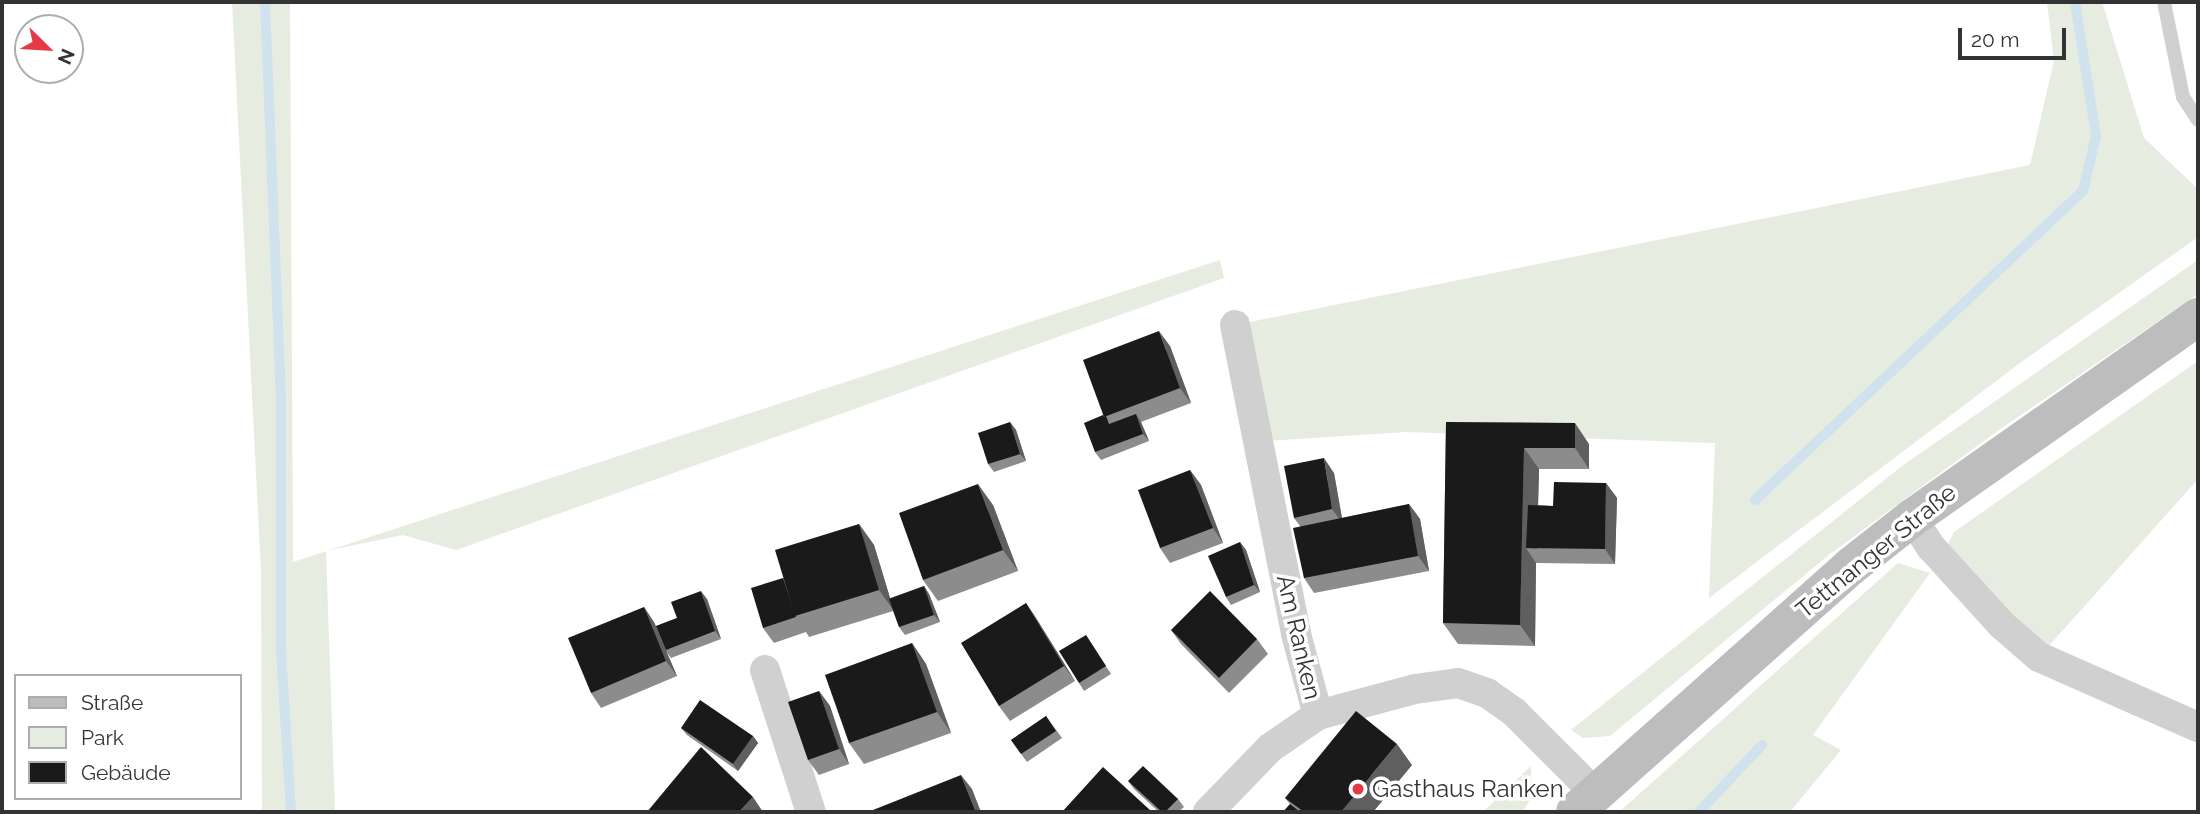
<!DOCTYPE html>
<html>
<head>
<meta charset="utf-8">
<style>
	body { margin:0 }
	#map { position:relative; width:2200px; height:814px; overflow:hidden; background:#fff; font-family:Raleway,sans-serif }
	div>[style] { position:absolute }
	.green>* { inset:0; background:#e6ecdf }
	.stream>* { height:10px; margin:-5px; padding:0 5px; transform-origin:5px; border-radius:5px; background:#cfe2ee }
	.service>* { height:14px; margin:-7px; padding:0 7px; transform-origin:7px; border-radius:7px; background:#d0d0d0 }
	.minor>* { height:30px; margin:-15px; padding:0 15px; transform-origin:15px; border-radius:15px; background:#d0d0d0 }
	.secondary>* { height:38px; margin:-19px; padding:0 19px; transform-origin:19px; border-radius:19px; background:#bdbdbd }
	.wall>* { inset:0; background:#8c8c8c }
	.shaded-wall>* { inset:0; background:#5f5f5f }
	.building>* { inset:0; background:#1a1a1a }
	.dots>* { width:19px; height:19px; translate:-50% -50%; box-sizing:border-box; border:4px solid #fff; border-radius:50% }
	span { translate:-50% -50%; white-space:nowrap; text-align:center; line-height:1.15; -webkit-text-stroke:7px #fff; paint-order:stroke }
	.street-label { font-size:24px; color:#333 }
	.poi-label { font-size:24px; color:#333 }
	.left { translate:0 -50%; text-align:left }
	.frame { position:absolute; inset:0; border:4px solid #333; pointer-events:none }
	.legend { position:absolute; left:14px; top:674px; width:228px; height:126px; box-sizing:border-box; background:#fff; border:2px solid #adadad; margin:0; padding:9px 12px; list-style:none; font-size:21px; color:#333 }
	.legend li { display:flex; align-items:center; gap:14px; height:35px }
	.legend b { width:35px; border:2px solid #adadad }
	.north { position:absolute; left:14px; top:14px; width:70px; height:70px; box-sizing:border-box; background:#fff; border:2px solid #adadad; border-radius:50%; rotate:114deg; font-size:19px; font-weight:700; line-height:28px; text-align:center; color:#333 }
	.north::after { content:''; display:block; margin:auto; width:24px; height:32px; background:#e63946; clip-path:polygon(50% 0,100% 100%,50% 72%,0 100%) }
	.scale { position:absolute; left:1958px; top:28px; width:108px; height:32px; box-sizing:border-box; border:4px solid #333; border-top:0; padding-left:9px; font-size:21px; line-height:24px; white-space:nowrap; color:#333; -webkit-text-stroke:5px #fff; paint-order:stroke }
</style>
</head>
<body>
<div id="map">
	<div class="green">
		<i style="clip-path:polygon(232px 2px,290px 2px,293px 562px,1220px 260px,1224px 278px,456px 550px,403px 535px,326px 551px,335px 812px,262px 812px,261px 571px)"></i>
		<i style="clip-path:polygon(2047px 2px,2102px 2px,2144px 138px,2198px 189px,2198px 237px,2020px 363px,1709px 598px,1715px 443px,1406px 432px,1267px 441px,1235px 325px,2030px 165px,2054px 61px)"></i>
		<i style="clip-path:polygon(2198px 260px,2198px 294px,1996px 432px,1830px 554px,1610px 736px,1583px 738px,1571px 730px,1902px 466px)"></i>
		<i style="clip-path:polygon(2198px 361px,2198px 479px,2039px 657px,1941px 558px,1954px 532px)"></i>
		<i style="clip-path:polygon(1898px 563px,1930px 573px,1813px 735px,1841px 750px,1790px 812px,1619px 812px)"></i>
		<i style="clip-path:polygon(1531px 766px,1531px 799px,1522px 812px,1483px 812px)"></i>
	</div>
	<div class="stream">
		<i style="left:265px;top:2px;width:393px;rotate:87.7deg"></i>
		<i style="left:281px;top:395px;width:257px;rotate:90deg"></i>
		<i style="left:281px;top:652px;width:160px;rotate:86.4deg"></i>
		<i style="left:1755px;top:500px;width:451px;rotate:-43.3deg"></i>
		<i style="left:2083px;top:191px;width:57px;rotate:-76.7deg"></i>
		<i style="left:2096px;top:136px;width:136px;rotate:-98.9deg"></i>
		<i style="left:1699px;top:812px;width:92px;rotate:-46.8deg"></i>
	</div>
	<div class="service">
		<i style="left:2164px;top:2px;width:97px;rotate:78.7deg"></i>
		<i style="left:2183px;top:97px;width:27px;rotate:57deg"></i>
	</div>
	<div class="minor">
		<i style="left:1235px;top:325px;width:315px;rotate:78.8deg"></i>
		<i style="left:1296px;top:634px;width:84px;rotate:74.8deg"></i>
		<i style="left:1318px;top:715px;width:100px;rotate:-15deg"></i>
		<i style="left:1415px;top:689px;width:43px;rotate:-7.9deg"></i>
		<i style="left:1458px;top:683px;width:31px;rotate:19deg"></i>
		<i style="left:1487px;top:693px;width:33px;rotate:35deg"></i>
		<i style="left:1514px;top:712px;width:116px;rotate:45deg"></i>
		<i style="left:1912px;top:518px;width:35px;rotate:57deg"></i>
		<i style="left:1931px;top:547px;width:105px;rotate:47.7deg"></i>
		<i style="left:2002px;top:625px;width:49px;rotate:40.9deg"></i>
		<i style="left:2039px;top:657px;width:174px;rotate:23.8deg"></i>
		<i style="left:765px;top:670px;width:149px;rotate:72.1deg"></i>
		<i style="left:1208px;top:812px;width:89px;rotate:-45.9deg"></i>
		<i style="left:1270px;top:748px;width:58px;rotate:-34.5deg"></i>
	</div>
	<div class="secondary">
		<i style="left:1575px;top:812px;width:370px;rotate:-41.7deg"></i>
		<i style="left:1851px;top:566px;width:78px;rotate:-38.2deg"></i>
		<i style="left:1912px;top:518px;width:350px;rotate:-35.1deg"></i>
	</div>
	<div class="wall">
		<i style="clip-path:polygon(1170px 346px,1191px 403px,1141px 422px,1149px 441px,1101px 460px,1095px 452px,1103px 415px)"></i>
		<i style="clip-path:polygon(1010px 422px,1016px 430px,1026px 461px,994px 472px,988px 464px)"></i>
		<i style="clip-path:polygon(1446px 422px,1589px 444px,1589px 469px,1539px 469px,1538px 505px,1553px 506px,1606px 483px,1617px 498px,1615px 564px,1536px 563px,1535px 646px,1458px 644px,1443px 623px)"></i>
		<i style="clip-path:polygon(1190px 470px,1201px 485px,1223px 543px,1170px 563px,1160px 548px)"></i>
		<i style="clip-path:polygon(1334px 473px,1342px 518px,1409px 504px,1420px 519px,1429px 571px,1314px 593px,1304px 578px,1300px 526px,1294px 518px)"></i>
		<i style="clip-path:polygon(993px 505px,1018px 571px,938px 601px,923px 580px)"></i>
		<i style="clip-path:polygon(859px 524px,874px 545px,890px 598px,924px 586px,929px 594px,940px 622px,905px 635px,899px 627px,893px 611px,809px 637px,806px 632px,774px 643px,763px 628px,783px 578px)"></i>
		<i style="clip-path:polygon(1240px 542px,1246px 550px,1260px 592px,1231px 605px,1226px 597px)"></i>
		<i style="clip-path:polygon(707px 599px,721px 639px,671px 658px,666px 651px,677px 676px,601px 708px,591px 693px,644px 607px,656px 626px,677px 618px)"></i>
		<i style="clip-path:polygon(1026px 603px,1036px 618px,1075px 681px,1010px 721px,999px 706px)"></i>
		<i style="clip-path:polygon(1171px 630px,1257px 639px,1268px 654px,1229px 693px,1181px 644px)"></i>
		<i style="clip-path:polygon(1086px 635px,1111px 674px,1084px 691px,1079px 683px)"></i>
		<i style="clip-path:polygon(912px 643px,926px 664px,951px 733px,864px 764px,849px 743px)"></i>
		<i style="clip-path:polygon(819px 691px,830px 706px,849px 764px,819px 775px,808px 760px)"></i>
		<i style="clip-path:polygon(1046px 716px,1062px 738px,1027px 762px,1011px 740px)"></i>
		<i style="clip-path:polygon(681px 728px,753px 736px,758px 743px,738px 771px,687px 735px)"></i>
		<i style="clip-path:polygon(1412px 765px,1373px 812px,1283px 812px,1290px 804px,1285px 798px)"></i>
		<i style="clip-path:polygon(1128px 781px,1178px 799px,1184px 807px,1178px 812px,1159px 812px,1134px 789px)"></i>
	</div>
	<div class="shaded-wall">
		<i style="clip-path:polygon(1159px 331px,1170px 346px,1191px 403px,1180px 388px)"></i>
		<i style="clip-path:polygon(1136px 414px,1141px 422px,1149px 441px,1143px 434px)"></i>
		<i style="clip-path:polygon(1010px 422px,1016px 430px,1026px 461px,1020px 454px)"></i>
		<i style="clip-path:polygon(1575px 423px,1589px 444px,1589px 469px,1575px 448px)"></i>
		<i style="clip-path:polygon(1524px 448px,1539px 469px,1537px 549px,1526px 548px,1536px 563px,1535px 646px,1520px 625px)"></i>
		<i style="clip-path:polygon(1324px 458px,1334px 473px,1343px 524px,1332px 509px)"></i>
		<i style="clip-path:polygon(1190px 470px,1201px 485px,1223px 543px,1213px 528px)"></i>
		<i style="clip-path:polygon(1606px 483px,1617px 498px,1615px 564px,1605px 549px)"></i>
		<i style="clip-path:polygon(978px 484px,993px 505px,1018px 571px,1003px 550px)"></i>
		<i style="clip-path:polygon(1409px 504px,1420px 519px,1429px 571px,1418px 556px)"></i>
		<i style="clip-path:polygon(859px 524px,874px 545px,894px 611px,879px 590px)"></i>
		<i style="clip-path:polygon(1240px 542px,1246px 550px,1260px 592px,1254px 585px)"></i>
		<i style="clip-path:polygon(924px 586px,929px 594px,940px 622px,934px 615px)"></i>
		<i style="clip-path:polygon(701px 591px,707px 599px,721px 639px,715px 631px)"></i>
		<i style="clip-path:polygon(1026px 603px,1036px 618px,1075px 681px,1064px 666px)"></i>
		<i style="clip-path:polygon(644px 607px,654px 622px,677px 676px,666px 661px)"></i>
		<i style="clip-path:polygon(912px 643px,926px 664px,951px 733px,937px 712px)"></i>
		<i style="clip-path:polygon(819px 691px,830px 706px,849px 764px,839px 749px)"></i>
		<i style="clip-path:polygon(753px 736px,758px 743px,738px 771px,733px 764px)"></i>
		<i style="clip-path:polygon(1397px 744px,1412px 765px,1373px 812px,1341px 812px)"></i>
		<i style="clip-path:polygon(961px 775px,972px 789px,981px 812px,976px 812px)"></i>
		<i style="clip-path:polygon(753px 797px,763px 812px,739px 812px)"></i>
	</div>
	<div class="building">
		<i style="clip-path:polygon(1159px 331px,1180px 388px,1104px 417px,1083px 360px)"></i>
		<i style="clip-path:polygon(1136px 414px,1143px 434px,1095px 452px,1084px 423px,1103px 415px,1104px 417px,1106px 416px,1109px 424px)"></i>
		<i style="clip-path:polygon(1010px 422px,1020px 454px,988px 464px,978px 433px)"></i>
		<i style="clip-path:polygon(1446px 422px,1575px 423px,1575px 448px,1524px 448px,1520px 625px,1443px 623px)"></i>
		<i style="clip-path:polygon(1324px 458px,1332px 509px,1294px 518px,1284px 466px)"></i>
		<i style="clip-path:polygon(1190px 470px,1213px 528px,1160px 548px,1138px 490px)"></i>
		<i style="clip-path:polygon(1554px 482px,1606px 483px,1605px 549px,1526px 548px,1528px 505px,1553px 506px)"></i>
		<i style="clip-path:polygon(978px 484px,1003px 550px,923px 580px,899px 513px)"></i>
		<i style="clip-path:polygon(1409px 504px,1418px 556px,1304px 578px,1293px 528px)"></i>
		<i style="clip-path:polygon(859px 524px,879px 590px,795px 616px,775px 550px)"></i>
		<i style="clip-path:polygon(1240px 542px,1254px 585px,1226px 597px,1208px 556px)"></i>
		<i style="clip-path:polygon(783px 578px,796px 617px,763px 628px,751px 588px)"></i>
		<i style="clip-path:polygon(924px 586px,934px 615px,899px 627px,889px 599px)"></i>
		<i style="clip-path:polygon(701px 591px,715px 631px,666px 650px,656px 626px,677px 618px,671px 602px)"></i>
		<i style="clip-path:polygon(1210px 591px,1257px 639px,1219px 678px,1171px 630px)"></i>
		<i style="clip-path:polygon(1026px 603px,1064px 666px,999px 706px,961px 643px)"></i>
		<i style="clip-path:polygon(644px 607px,666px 661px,591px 693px,568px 638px)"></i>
		<i style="clip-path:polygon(1086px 635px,1106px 666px,1079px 683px,1059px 651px)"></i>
		<i style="clip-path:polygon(912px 643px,937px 712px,849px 743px,825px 675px)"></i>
		<i style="clip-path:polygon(819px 691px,839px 749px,808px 760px,788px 702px)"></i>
		<i style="clip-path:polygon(700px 700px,753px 736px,733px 764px,681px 728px)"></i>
		<i style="clip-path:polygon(1356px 711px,1397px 744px,1341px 812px,1304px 812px,1285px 798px)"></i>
		<i style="clip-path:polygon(1046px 716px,1056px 731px,1021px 754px,1011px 740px)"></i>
		<i style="clip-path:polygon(701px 747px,753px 797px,739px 812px,647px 812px)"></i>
		<i style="clip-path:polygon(1143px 766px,1178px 799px,1165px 812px,1162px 812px,1128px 781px)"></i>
		<i style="clip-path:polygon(1103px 767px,1151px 811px,1150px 812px,1062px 812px)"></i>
		<i style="clip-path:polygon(961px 775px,976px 812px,875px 812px,873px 810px)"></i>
		<i style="clip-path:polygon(1290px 804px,1300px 812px,1283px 812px)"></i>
	</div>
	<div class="dots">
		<i style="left:1358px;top:789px;background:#e63946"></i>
	</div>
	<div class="street-label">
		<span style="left:1876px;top:551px;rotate:-39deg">Tettnanger Straße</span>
		<span style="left:1299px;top:637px;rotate:77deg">Am Ranken</span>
	</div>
	<div class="poi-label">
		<span class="left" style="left:1372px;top:789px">Gasthaus Ranken</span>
	</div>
	<div class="frame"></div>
	<ul class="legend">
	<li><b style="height:9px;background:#bdbdbd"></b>Straße</li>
	<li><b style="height:19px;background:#e6ecdf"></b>Park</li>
	<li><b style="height:19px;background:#1a1a1a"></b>Gebäude</li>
	</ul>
	<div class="north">N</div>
	<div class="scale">20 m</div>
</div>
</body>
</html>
